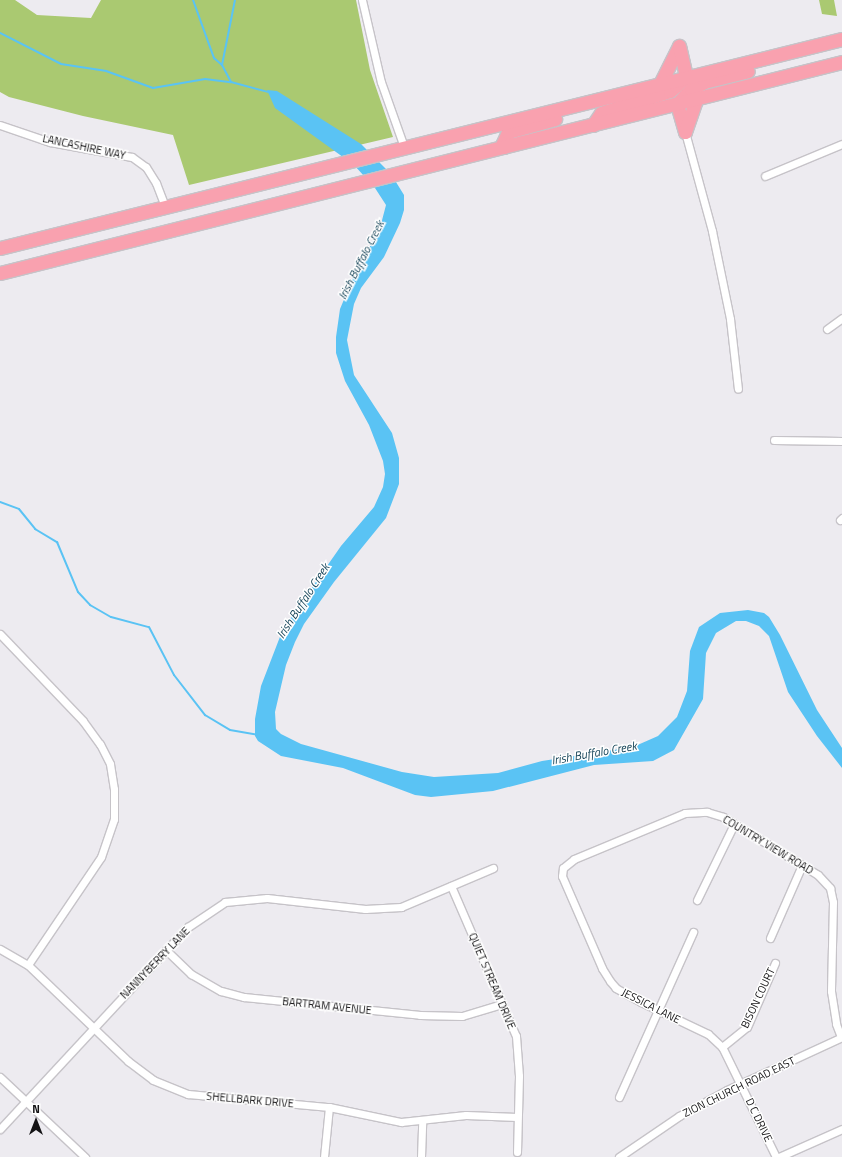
<!DOCTYPE html>
<html>
<head>
<meta charset="utf-8">
<style>
	body { margin:0 }
	#map { position:relative; width:842px; height:1157px; overflow:hidden; background:#edebf0; font-family:"Titillium Web",sans-serif }
	div>[style] { position:absolute }
	.forest>* { inset:0; background:#aac971 }
	.water>* { inset:0; background:#5ac3f4 }
	.stream>* { height:2px; margin:-1px; padding:0 1px; transform-origin:1px; border-radius:1px; background:#5ac3f4 }
	.roads { filter:drop-shadow(1px 0 #c6c3c8) drop-shadow(-1px 0 #c6c3c8) drop-shadow(0 1px #c6c3c8) drop-shadow(0 -1px #c6c3c8) }
	.street>* { height:7px; margin:-3.5px; padding:0 3.5px; transform-origin:3.5px; border-radius:3.5px; background:#fff }
	.highway>* { height:13px; margin:-6.5px; padding:0 6.5px; transform-origin:6.5px; border-radius:6.5px; background:#f9a1af }
	span { translate:-50% -50%; white-space:nowrap; text-align:center; line-height:1.15; -webkit-text-stroke:3px #fff; paint-order:stroke }
	.street-label { font-size:11px; color:#141315 }
	.water-label { font-size:12px; color:#1a475b; font-style:italic }
	.north { position:absolute; left:16px; top:1101px; width:40px; height:40px; -webkit-text-stroke:3px #fff; paint-order:stroke; rotate:0deg; font-size:11px; font-weight:700; line-height:16px; text-align:center; color:#141315 }
	.north::after { content:''; display:block; margin:auto; width:14px; height:18px; background:#141315; clip-path:polygon(50% 0,100% 100%,50% 72%,0 100%) }
</style>
</head>
<body>
<div id="map">
	<div class="forest">
		<i style="clip-path:polygon(0 0,15px 0,37px 15px,91px 18px,101px 0,356px 0,370px 70px,393px 137px,189px 185px,173px 135px,83px 116px,9px 97px,0 92px)"></i>
		<i style="clip-path:polygon(819px 0,834px 0,837px 16px,822px 14px)"></i>
	</div>
	<div class="water">
		<i style="clip-path:polygon(267px 90px,277px 91px,361px 144px,391px 174px,404px 195px,404px 210px,400px 223px,384px 257px,361px 288px,354px 304px,347px 340px,354px 375px,392px 433px,399px 458px,399px 484px,386px 518px,334px 582px,304px 624px,295px 642px,286px 665px,275px 712px,276px 729px,281px 734px,301px 744px,402px 772px,434px 777px,498px 773px,542px 761px,633px 747px,658px 736px,677px 717px,687px 691px,690px 651px,699px 627px,720px 613px,748px 610px,764px 613px,769px 617px,780px 635px,817px 710px,842px 748px,842px 768px,817px 736px,788px 692px,769px 636px,759px 626px,746px 621px,736px 621px,716px 633px,706px 653px,703px 699px,674px 750px,653px 761px,594px 765px,493px 791px,431px 797px,415px 795px,343px 768px,281px 756px,258px 741px,255px 736px,255px 719px,261px 686px,283px 629px,341px 546px,374px 507px,383px 487px,385px 474px,383px 461px,369px 425px,345px 381px,336px 353px,336px 337px,340px 309px,353px 278px,380px 228px,386px 205px,375px 188px,354px 165px,275px 108px)"></i>
	</div>
	<div class="stream">
		<i style="left:193px;top:0;width:62px;rotate:70.1deg"></i>
		<i style="left:214px;top:58px;width:11px;rotate:41deg"></i>
		<i style="left:222px;top:65px;width:19px;rotate:62deg"></i>
		<i style="left:231px;top:82px;width:39px;rotate:15deg"></i>
		<i style="left:0;top:33px;width:68px;rotate:26.9deg"></i>
		<i style="left:61px;top:64px;width:46px;rotate:8.8deg"></i>
		<i style="left:106px;top:71px;width:50px;rotate:19.9deg"></i>
		<i style="left:153px;top:88px;width:53px;rotate:-9.8deg"></i>
		<i style="left:205px;top:79px;width:26px;rotate:7deg"></i>
		<i style="left:222px;top:65px;width:66px;rotate:-78.7deg"></i>
		<i style="left:0;top:502px;width:20px;rotate:20deg"></i>
		<i style="left:19px;top:509px;width:26px;rotate:51deg"></i>
		<i style="left:35px;top:529px;width:26px;rotate:31deg"></i>
		<i style="left:57px;top:542px;width:54px;rotate:67.2deg"></i>
		<i style="left:78px;top:592px;width:18px;rotate:47deg"></i>
		<i style="left:90px;top:605px;width:24px;rotate:30deg"></i>
		<i style="left:111px;top:617px;width:39px;rotate:15deg"></i>
		<i style="left:149px;top:627px;width:54px;rotate:62.5deg"></i>
		<i style="left:174px;top:675px;width:51px;rotate:52.2deg"></i>
		<i style="left:205px;top:715px;width:29px;rotate:31deg"></i>
		<i style="left:230px;top:730px;width:27px;rotate:10deg"></i>
	</div>
	<div class="roads">
		<div class="street">
			<i style="left:362px;top:0;width:84px;rotate:77deg"></i>
			<i style="left:381px;top:82px;width:69px;rotate:70.5deg"></i>
			<i style="left:0;top:125px;width:53px;rotate:18.8deg"></i>
			<i style="left:50px;top:142px;width:83px;rotate:10.4deg"></i>
			<i style="left:132px;top:157px;width:17px;rotate:36deg"></i>
			<i style="left:146px;top:167px;width:19px;rotate:58deg"></i>
			<i style="left:156px;top:183px;width:26px;rotate:69deg"></i>
			<i style="left:685px;top:132px;width:103px;rotate:74.7deg"></i>
			<i style="left:712px;top:231px;width:90px;rotate:78.4deg"></i>
			<i style="left:730px;top:319px;width:70px;rotate:83.5deg"></i>
			<i style="left:765px;top:176px;width:83px;rotate:-22.6deg"></i>
			<i style="left:827px;top:329px;width:19px;rotate:-36deg"></i>
			<i style="left:774px;top:440px;width:68px;rotate:0.8deg"></i>
			<i style="left:840px;top:520px;width:3px;rotate:-45deg"></i>
			<i style="left:0;top:634px;width:120px;rotate:46.3deg"></i>
			<i style="left:83px;top:721px;width:29px;rotate:54deg"></i>
			<i style="left:100px;top:744px;width:22px;rotate:63deg"></i>
			<i style="left:110px;top:764px;width:25px;rotate:81deg"></i>
			<i style="left:114px;top:789px;width:30px;rotate:90deg"></i>
			<i style="left:114px;top:819px;width:40px;rotate:108.9deg"></i>
			<i style="left:101px;top:857px;width:130px;rotate:124.1deg"></i>
			<i style="left:451px;top:886px;width:163px;rotate:66.6deg"></i>
			<i style="left:516px;top:1036px;width:40px;rotate:85.7deg"></i>
			<i style="left:519px;top:1076px;width:76px;rotate:91.5deg"></i>
			<i style="left:697px;top:900px;width:85px;rotate:-64deg"></i>
			<i style="left:770px;top:938px;width:80px;rotate:-66.3deg"></i>
			<i style="left:0;top:949px;width:32px;rotate:30deg"></i>
			<i style="left:28px;top:965px;width:139px;rotate:43.8deg"></i>
			<i style="left:128px;top:1061px;width:31px;rotate:37deg"></i>
			<i style="left:153px;top:1080px;width:38px;rotate:22deg"></i>
			<i style="left:188px;top:1094px;width:142px;rotate:5.3deg"></i>
			<i style="left:329px;top:1107px;width:74px;rotate:11.8deg"></i>
			<i style="left:401px;top:1122px;width:65px;rotate:-6.1deg"></i>
			<i style="left:466px;top:1115px;width:51px;rotate:2.2deg"></i>
			<i style="left:166px;top:950px;width:35px;rotate:44deg"></i>
			<i style="left:191px;top:974px;width:34px;rotate:30deg"></i>
			<i style="left:221px;top:991px;width:24px;rotate:15deg"></i>
			<i style="left:244px;top:997px;width:177px;rotate:5.8deg"></i>
			<i style="left:420px;top:1015px;width:42px;rotate:1.4deg"></i>
			<i style="left:462px;top:1016px;width:42px;rotate:-16.7deg"></i>
			<i style="left:722px;top:1047px;width:32px;rotate:-39deg"></i>
			<i style="left:747px;top:1027px;width:70px;rotate:-66.4deg"></i>
			<i style="left:0;top:1077px;width:117px;rotate:43.3deg"></i>
			<i style="left:619px;top:1097px;width:181px;rotate:-65.8deg"></i>
			<i style="left:0;top:1129px;width:276px;rotate:-47.1deg"></i>
			<i style="left:188px;top:927px;width:45px;rotate:-34deg"></i>
			<i style="left:225px;top:902px;width:42px;rotate:-5.4deg"></i>
			<i style="left:267px;top:898px;width:99px;rotate:6.4deg"></i>
			<i style="left:365px;top:909px;width:36px;rotate:-3deg"></i>
			<i style="left:401px;top:907px;width:100px;rotate:-23deg"></i>
			<i style="left:324px;top:1157px;width:50px;rotate:-84.3deg"></i>
			<i style="left:421px;top:1157px;width:36px;rotate:-88deg"></i>
			<i style="left:619px;top:1157px;width:73px;rotate:-34.3deg"></i>
			<i style="left:679px;top:1116px;width:55px;rotate:-28.4deg"></i>
			<i style="left:727px;top:1090px;width:127px;rotate:-24.7deg"></i>
			<i style="left:776px;top:1157px;width:123px;rotate:-116.1deg"></i>
			<i style="left:722px;top:1047px;width:19px;rotate:-137deg"></i>
			<i style="left:708px;top:1034px;width:74px;rotate:-154.5deg"></i>
			<i style="left:641px;top:1002px;width:29px;rotate:-151deg"></i>
			<i style="left:616px;top:988px;width:9px;rotate:-131deg"></i>
			<i style="left:610px;top:981px;width:15px;rotate:-122deg"></i>
			<i style="left:602px;top:968px;width:100px;rotate:-113.5deg"></i>
			<i style="left:562px;top:876px;width:8px;rotate:-83deg"></i>
			<i style="left:563px;top:868px;width:14px;rotate:-39deg"></i>
			<i style="left:574px;top:859px;width:120px;rotate:-22.5deg"></i>
			<i style="left:685px;top:813px;width:22px;rotate:-3deg"></i>
			<i style="left:707px;top:812px;width:17px;rotate:17deg"></i>
			<i style="left:723px;top:817px;width:111px;rotate:31.4deg"></i>
			<i style="left:818px;top:875px;width:18px;rotate:47deg"></i>
			<i style="left:830px;top:888px;width:14px;rotate:78deg"></i>
			<i style="left:833px;top:902px;width:89px;rotate:91.3deg"></i>
			<i style="left:831px;top:991px;width:33px;rotate:81deg"></i>
			<i style="left:836px;top:1024px;width:14px;rotate:69deg"></i>
			<i style="left:779px;top:1157px;width:69px;rotate:-24deg"></i>
		</div>
		<div class="highway">
			<i style="left:660px;top:84px;width:42px;rotate:-63.4deg"></i>
			<i style="left:593px;top:125px;width:14px;rotate:-56deg"></i>
			<i style="left:601px;top:113px;width:72px;rotate:-17.7deg"></i>
			<i style="left:670px;top:91px;width:8px;rotate:-40deg"></i>
			<i style="left:676px;top:86px;width:14px;rotate:-45deg"></i>
			<i style="left:686px;top:76px;width:31px;rotate:-103deg"></i>
			<i style="left:685px;top:132px;width:29px;rotate:-106deg"></i>
			<i style="left:677px;top:104px;width:21px;rotate:-47deg"></i>
			<i style="left:691px;top:89px;width:15px;rotate:-28deg"></i>
			<i style="left:704px;top:82px;width:45px;rotate:-14deg"></i>
			<i style="left:685px;top:132px;width:34px;rotate:-71deg"></i>
			<i style="left:504px;top:147px;width:4px;rotate:-104deg"></i>
			<i style="left:503px;top:143px;width:12px;rotate:-66deg"></i>
			<i style="left:508px;top:132px;width:49px;rotate:-15.5deg"></i>
			<i style="left:0;top:248px;width:868px;rotate:-13.94deg"></i>
			<i style="left:0;top:273px;width:868px;rotate:-14.07deg"></i>
		</div>
	</div>
	<div class="street-label">
		<span style="left:84px;top:147px;rotate:12deg">LANCASHIRE WAY</span>
		<span style="left:768px;top:845px;rotate:31deg">COUNTRY VIEW ROAD</span>
		<span style="left:155px;top:963px;rotate:-46deg">NANNYBERRY LANE</span>
		<span style="left:492px;top:981px;rotate:67deg">QUIET STREAM DRIVE</span>
		<span style="left:758px;top:998px;rotate:-65deg">BISON COURT</span>
		<span style="left:327px;top:1006px;rotate:6deg">BARTRAM AVENUE</span>
		<span style="left:651px;top:1006px;rotate:27deg">JESSICA LANE</span>
		<span style="left:739px;top:1087px;rotate:-26deg">ZION CHURCH ROAD EAST</span>
		<span style="left:250px;top:1100px;rotate:5deg">SHELLBARK DRIVE</span>
		<span style="left:759px;top:1120px;rotate:64deg">D C DRIVE</span>
	</div>
	<div class="water-label">
		<span style="left:361px;top:260px;rotate:-63deg">Irish Buffalo Creek</span>
		<span style="left:303px;top:601px;rotate:-57deg">Irish Buffalo Creek</span>
		<span style="left:594px;top:753px;rotate:-10deg">Irish Buffalo Creek</span>
	</div>
	<div class="north">N</div>
</div>
</body>
</html>
